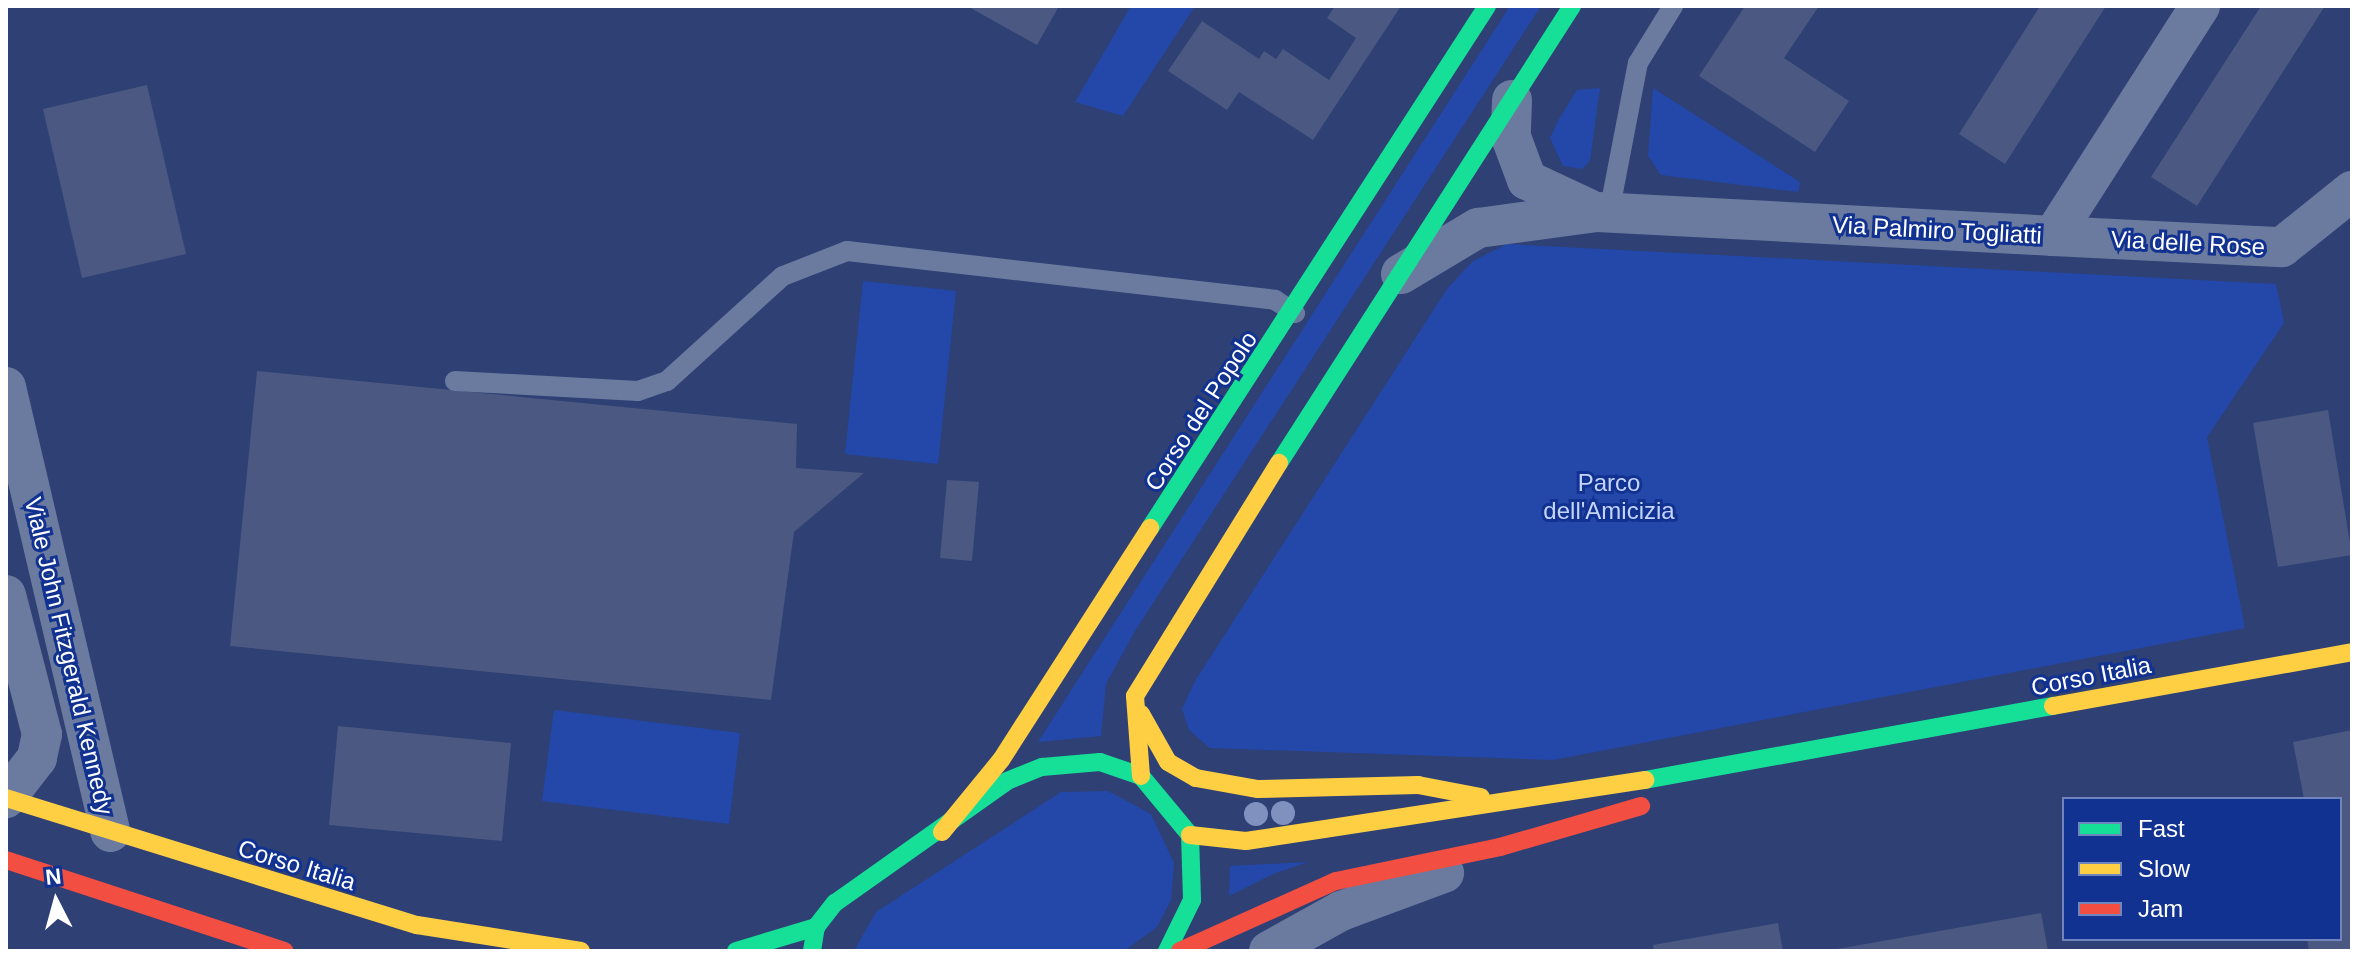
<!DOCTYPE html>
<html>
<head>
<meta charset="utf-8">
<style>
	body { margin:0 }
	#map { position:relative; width:2358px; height:957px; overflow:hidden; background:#2e4074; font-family:Helvetica,sans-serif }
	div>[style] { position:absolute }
	.green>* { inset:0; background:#2448a9 }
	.building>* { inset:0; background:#4a5882 }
	.lane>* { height:20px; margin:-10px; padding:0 10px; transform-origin:10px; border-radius:10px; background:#6b7a9f }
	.street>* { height:40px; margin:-20px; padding:0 20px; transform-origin:20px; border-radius:20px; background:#6b7a9f }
	.fast>* { height:18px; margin:-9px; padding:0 9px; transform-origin:9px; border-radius:9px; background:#16e098 }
	.slow>* { height:18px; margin:-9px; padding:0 9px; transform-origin:9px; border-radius:9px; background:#ffcf43 }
	.jam>* { height:18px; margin:-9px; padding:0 9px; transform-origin:9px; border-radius:9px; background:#f24e42 }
	.trees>* { width:24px; height:24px; margin:-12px; border-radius:50%; background:#8091bf }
	span { translate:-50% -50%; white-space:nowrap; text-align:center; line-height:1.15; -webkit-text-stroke:6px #113291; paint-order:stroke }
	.street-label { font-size:24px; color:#fff }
	.park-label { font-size:24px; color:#c4d4fd }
	.frame { position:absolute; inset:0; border:8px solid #fff; pointer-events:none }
	.legend { position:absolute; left:2062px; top:797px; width:280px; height:144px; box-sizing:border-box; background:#113291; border:2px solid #7084bd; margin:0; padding:10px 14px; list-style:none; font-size:24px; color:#fff }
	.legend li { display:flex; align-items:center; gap:16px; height:40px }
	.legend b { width:40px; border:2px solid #7084bd }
	.north { position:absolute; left:16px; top:861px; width:80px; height:80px; -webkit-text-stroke:6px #113291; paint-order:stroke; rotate:354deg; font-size:22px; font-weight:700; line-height:32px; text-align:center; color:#fff }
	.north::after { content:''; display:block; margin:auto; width:28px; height:36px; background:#fff; clip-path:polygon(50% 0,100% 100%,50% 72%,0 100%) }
</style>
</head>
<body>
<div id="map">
	<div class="green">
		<i style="clip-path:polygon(1131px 6px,1195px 6px,1123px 116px,1075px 102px)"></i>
		<i style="clip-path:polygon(1510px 6px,1541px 6px,1135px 631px,1106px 684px,1101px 736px,1038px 742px)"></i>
		<i style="clip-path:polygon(1600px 88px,1590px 161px,1582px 169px,1563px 166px,1550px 138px,1559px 119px,1577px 90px)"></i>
		<i style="clip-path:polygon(1653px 88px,1800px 182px,1798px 192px,1661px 175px,1648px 156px)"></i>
		<i style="clip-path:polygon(1507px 244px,2276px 284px,2284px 323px,2207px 437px,2245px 628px,1553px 760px,1210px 748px,1189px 730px,1182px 709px,1195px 681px,1447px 289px,1473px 261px)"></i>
		<i style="clip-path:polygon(863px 281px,956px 291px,938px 464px,845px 454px)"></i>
		<i style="clip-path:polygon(554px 710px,740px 733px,729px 824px,542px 801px)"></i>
		<i style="clip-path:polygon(1108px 791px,1151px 814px,1174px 863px,1171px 900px,1157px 927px,1124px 951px,854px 951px,876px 912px,1061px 792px)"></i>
		<i style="clip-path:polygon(1308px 862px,1273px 874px,1229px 896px,1230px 866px)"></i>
	</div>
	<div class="building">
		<i style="clip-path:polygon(967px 6px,1059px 6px,1037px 45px)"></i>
		<i style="clip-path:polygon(1335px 6px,1401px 6px,1313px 140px,1239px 92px,1227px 110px,1168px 71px,1202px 21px,1259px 59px,1264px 51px,1276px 59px,1283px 49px,1329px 80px,1356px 38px,1327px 18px)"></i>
		<i style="clip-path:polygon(1745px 6px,1819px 6px,1784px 58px,1849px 101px,1815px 152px,1699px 76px)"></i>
		<i style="clip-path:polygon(2040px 6px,2106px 6px,2005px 164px,1959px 134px)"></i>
		<i style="clip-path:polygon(2261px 6px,2325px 6px,2197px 206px,2151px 177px)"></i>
		<i style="clip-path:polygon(147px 85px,186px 254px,82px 278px,43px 109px)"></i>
		<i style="clip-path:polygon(257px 371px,797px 424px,796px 468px,864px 473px,794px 532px,771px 700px,230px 646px)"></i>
		<i style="clip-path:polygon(2328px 410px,2352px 555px,2278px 567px,2253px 423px)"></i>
		<i style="clip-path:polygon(947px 480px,979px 482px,972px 561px,940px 558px)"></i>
		<i style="clip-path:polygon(338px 726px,511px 743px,502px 841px,329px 825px)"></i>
		<i style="clip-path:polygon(2352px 730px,2352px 951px,2309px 951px,2307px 939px,2340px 939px,2340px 799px,2304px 799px,2293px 742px)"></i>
		<i style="clip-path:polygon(2041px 913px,2048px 951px,1838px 951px,1837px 949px)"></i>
		<i style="clip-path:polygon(1778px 923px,1783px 951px,1654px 951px,1653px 945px)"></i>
	</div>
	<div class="lane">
		<i style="left:1609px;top:213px;width:153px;rotate:-79.1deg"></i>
		<i style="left:1638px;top:63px;width:67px;rotate:-58.4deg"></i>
		<i style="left:455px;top:381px;width:183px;rotate:3.1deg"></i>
		<i style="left:638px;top:391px;width:31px;rotate:-19deg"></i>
		<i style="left:667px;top:381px;width:156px;rotate:-42.2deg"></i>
		<i style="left:783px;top:276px;width:69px;rotate:-21.3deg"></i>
		<i style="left:847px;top:251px;width:431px;rotate:6.5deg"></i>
		<i style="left:1275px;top:300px;width:24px;rotate:33deg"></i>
	</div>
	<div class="street">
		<i style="left:1512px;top:100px;width:37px;rotate:92deg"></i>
		<i style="left:1511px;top:137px;width:46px;rotate:69.6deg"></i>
		<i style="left:1527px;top:180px;width:68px;rotate:25.1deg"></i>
		<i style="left:2053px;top:236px;width:229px;rotate:2.8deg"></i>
		<i style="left:2282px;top:247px;width:90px;rotate:-38.7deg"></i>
		<i style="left:1401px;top:274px;width:90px;rotate:-30.9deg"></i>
		<i style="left:1478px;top:228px;width:120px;rotate:-7.7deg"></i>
		<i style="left:1597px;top:212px;width:457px;rotate:3deg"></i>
		<i style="left:2053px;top:236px;width:273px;rotate:-57.4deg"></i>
		<i style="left:6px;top:387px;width:457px;rotate:76.8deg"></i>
		<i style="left:6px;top:595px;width:144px;rotate:75.5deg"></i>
		<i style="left:42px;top:734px;width:25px;rotate:102deg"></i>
		<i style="left:37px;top:758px;width:51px;rotate:127.8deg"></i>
		<i style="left:1269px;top:951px;width:82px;rotate:-29.1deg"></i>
		<i style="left:1341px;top:911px;width:110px;rotate:-20.3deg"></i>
	</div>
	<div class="fast">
		<i style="left:1279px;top:463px;width:543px;rotate:-57.33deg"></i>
		<i style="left:1150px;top:528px;width:621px;rotate:-57.15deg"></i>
		<i style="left:1645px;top:780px;width:415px;rotate:-10.3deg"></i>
		<i style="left:736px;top:951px;width:84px;rotate:-16.7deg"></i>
		<i style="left:812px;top:951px;width:24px;rotate:-81deg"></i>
		<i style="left:816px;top:927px;width:31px;rotate:-52deg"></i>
		<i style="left:835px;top:903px;width:211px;rotate:-35.3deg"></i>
		<i style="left:1007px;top:781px;width:38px;rotate:-22deg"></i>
		<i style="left:1042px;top:767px;width:58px;rotate:-4.9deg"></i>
		<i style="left:1100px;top:762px;width:43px;rotate:18.9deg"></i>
		<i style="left:1141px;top:776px;width:77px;rotate:50.3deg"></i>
		<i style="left:1190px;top:835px;width:65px;rotate:88.2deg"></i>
		<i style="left:1192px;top:900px;width:57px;rotate:116.1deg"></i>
	</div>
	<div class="slow">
		<i style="left:2053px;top:706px;width:304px;rotate:-10.2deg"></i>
		<i style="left:1141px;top:714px;width:55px;rotate:60.6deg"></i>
		<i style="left:1168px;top:762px;width:32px;rotate:30deg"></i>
		<i style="left:1196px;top:778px;width:63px;rotate:10.1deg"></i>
		<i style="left:1258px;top:789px;width:160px;rotate:-1.4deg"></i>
		<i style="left:1418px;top:785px;width:64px;rotate:10.8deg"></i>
		<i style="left:1141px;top:776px;width:80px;rotate:-94.3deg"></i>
		<i style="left:1135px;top:696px;width:274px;rotate:-58.3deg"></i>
		<i style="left:6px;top:798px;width:430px;rotate:17.2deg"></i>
		<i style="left:417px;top:925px;width:166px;rotate:9deg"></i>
		<i style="left:942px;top:832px;width:93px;rotate:-50.7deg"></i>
		<i style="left:1001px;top:760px;width:276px;rotate:-57.3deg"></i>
		<i style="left:1190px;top:835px;width:56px;rotate:6.1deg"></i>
		<i style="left:1246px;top:841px;width:404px;rotate:-8.7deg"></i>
	</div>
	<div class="jam">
		<i style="left:6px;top:860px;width:293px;rotate:18.1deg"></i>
		<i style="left:1180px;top:951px;width:171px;rotate:-24.2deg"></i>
		<i style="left:1336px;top:881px;width:167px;rotate:-11.7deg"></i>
		<i style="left:1500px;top:847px;width:147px;rotate:-16.2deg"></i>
	</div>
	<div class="trees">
		<i style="left:1283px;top:813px"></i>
		<i style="left:1256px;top:814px"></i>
	</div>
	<div class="street-label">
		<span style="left:1937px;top:230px;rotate:3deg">Via Palmiro Togliatti</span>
		<span style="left:2188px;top:243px;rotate:3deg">Via delle Rose</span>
		<span style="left:1201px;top:411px;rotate:-57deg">Corso del Popolo</span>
		<span style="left:69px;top:656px;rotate:77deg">Viale John Fitzgerald Kennedy</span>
		<span style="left:2091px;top:676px;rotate:-11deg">Corso Italia</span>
		<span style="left:297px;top:865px;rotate:17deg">Corso Italia</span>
	</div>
	<div class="park-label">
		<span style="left:1609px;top:497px">Parco<br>dell'Amicizia</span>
	</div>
	<div class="frame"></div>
	<ul class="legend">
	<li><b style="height:10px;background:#16e098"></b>Fast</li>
	<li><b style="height:10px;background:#ffcf43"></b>Slow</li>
	<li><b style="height:10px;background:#f24e42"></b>Jam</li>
	</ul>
	<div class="north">N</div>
</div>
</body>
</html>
